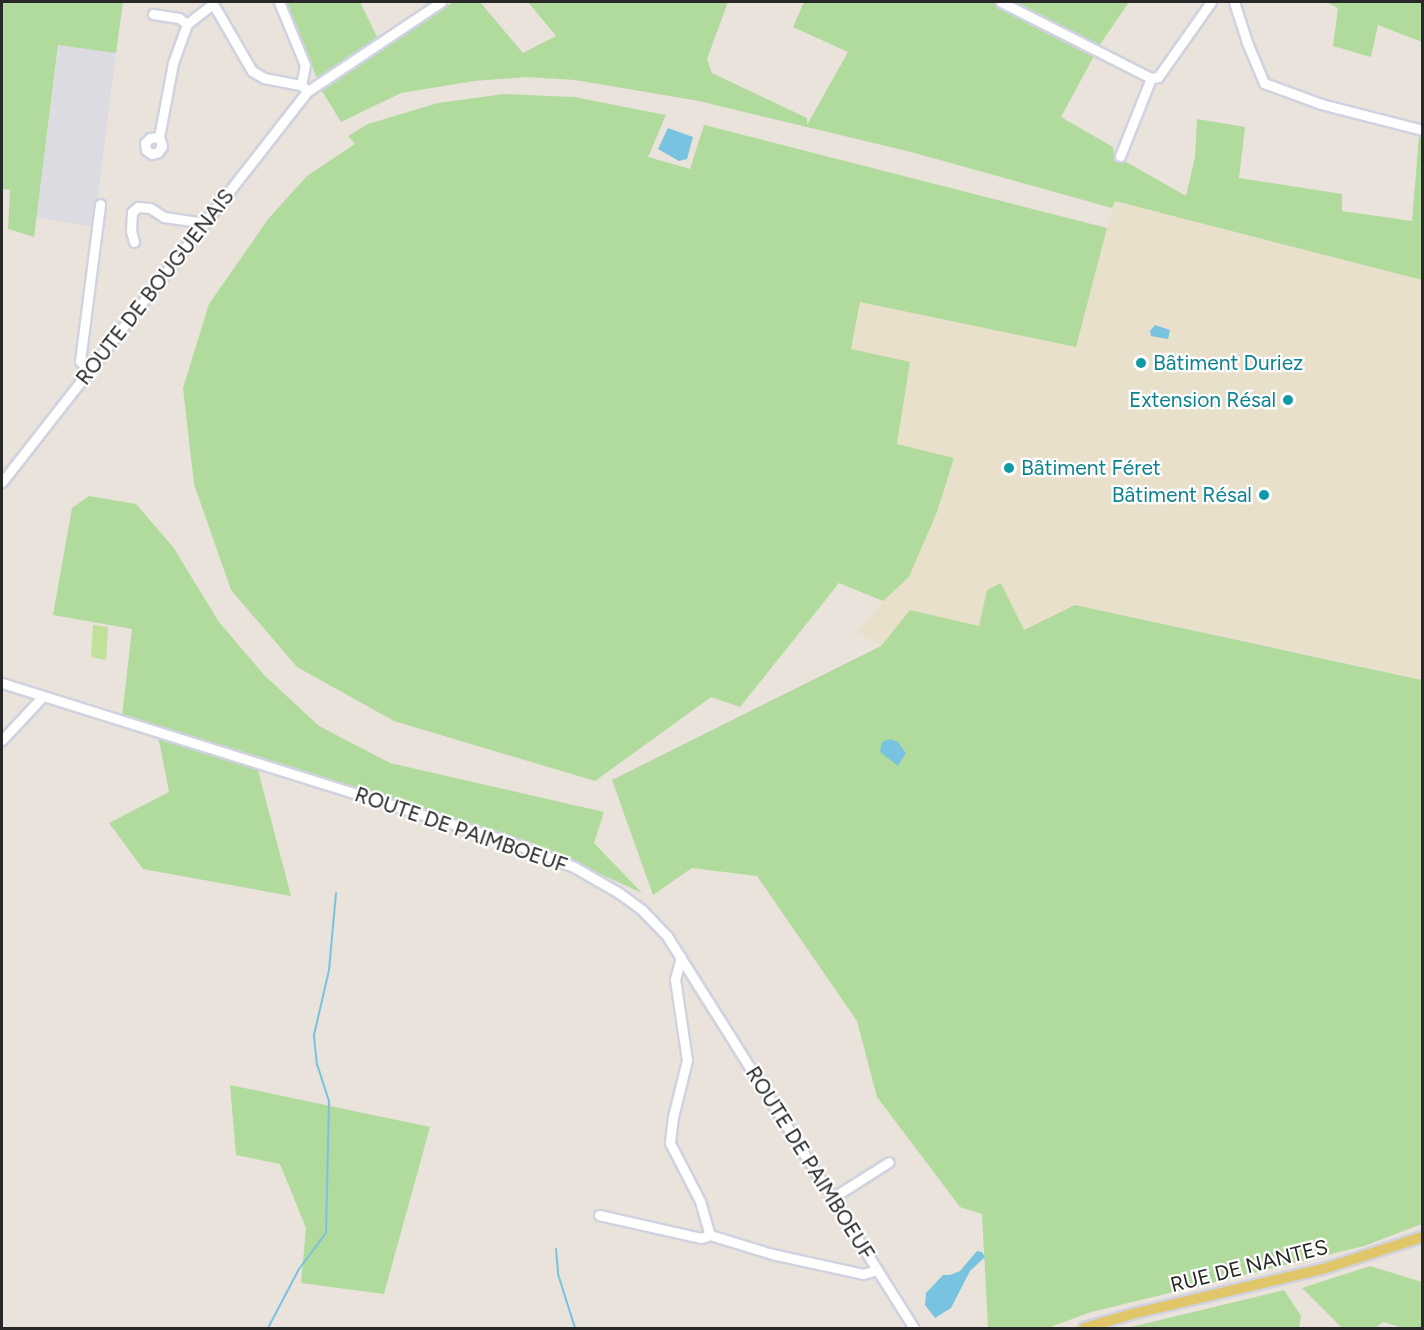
<!DOCTYPE html>
<html>
<head>
<meta charset="utf-8">
<style>
	body { margin:0 }
	#map { position:relative; width:1424px; height:1330px; overflow:hidden; background:#e9e3db; font-family:Figtree,sans-serif }
	div>[style] { position:absolute }
	.industrial>* { inset:0; background:#dddbe2 }
	.education>* { inset:0; background:#e9e0cc }
	.green>* { inset:0; background:#b1da9d }
	.pitch>* { inset:0; background:#c1e099 }
	.water>* { inset:0; background:#78c3e0 }
	.stream>* { height:2px; margin:-1px; padding:0 1px; transform-origin:1px; border-radius:1px; background:#78c3e0 }
	.roads { filter:drop-shadow(2px 0 #d0d3df) drop-shadow(-2px 0 #d0d3df) drop-shadow(0 2px #d0d3df) drop-shadow(0 -2px #d0d3df) }
	.minor>* { height:9px; margin:-4.5px; padding:0 4.5px; transform-origin:4.5px; border-radius:4.5px; background:#fff }
	.major>* { height:10px; margin:-5px; padding:0 5px; transform-origin:5px; border-radius:5px; background:#e0c668 }
	.dots>* { width:16px; height:16px; translate:-50% -50%; box-sizing:border-box; border:3px solid #fff; border-radius:50% }
	span { translate:-50% -50%; white-space:nowrap; text-align:center; line-height:1.15; -webkit-text-stroke:4.5px #fff; paint-order:stroke }
	.street-label { font-size:21px; color:#282828 }
	.culture-label { font-size:21px; color:#0d838f }
	.left { translate:0 -50%; text-align:left }
	.right { translate:-100% -50%; text-align:right }
	.frame { position:absolute; inset:0; border:3px solid #282828; pointer-events:none }
</style>
</head>
<body>
<div id="map">
	<div class="industrial">
		<i style="clip-path:polygon(59px 45px,116px 53px,94px 227px,36px 217px)"></i>
	</div>
	<div class="education">
		<i style="clip-path:polygon(1114px 201px,1422px 280px,1422px 679px,1075px 605px,1023px 630px,987px 590px,979px 627px,910px 610px,881px 646px,857px 632px,883px 601px,909px 577px,937px 512px,954px 459px,897px 444px,898px 424px,851px 349px,860px 301px,1076px 347px)"></i>
	</div>
	<div class="green">
		<i style="clip-path:polygon(2px 2px,123px 2px,116px 53px,58px 45px,34px 237px,8px 229px,10px 190px,2px 189px)"></i>
		<i style="clip-path:polygon(285px 2px,360px 2px,377px 37px,317px 78px)"></i>
		<i style="clip-path:polygon(453px 2px,480px 2px,523px 53px,556px 36px,528px 2px,728px 2px,707px 59px,712px 73px,807px 118px,807px 125px,848px 52px,793px 27px,804px 2px,1129px 2px,1101px 43px,1061px 117px,1113px 147px,1114px 155px,1186px 196px,1195px 157px,1197px 119px,1245px 127px,1239px 178px,1342px 194px,1342px 211px,1412px 221px,1419px 136px,1422px 130px,1422px 280px,1115px 201px,1112px 208px,911px 152px,699px 101px,575px 80px,527px 77px,474px 81px,401px 93px,341px 122px,322px 91px)"></i>
		<i style="clip-path:polygon(1326px 2px,1422px 2px,1422px 42px,1378px 25px,1371px 57px,1333px 46px,1338px 8px)"></i>
		<i style="clip-path:polygon(504px 94px,574px 97px,666px 115px,648px 157px,690px 169px,704px 125px,1107px 228px,1076px 347px,860px 302px,851px 349px,910px 362px,897px 444px,954px 458px,937px 512px,909px 577px,883px 601px,839px 583px,740px 707px,711px 697px,595px 781px,394px 721px,297px 667px,231px 590px,194px 484px,183px 388px,209px 304px,269px 218px,307px 176px,355px 144px,348px 136px,368px 124px,438px 103px)"></i>
		<i style="clip-path:polygon(89px 496px,136px 504px,173px 547px,219px 622px,264px 675px,319px 726px,390px 763px,604px 812px,594px 843px,642px 893px,530px 842px,254px 755px,291px 896px,143px 869px,109px 823px,169px 792px,156px 725px,122px 716px,132px 629px,53px 615px,72px 508px)"></i>
		<i style="clip-path:polygon(1001px 583px,1024px 630px,1075px 605px,1422px 680px,1422px 1224px,1364px 1246px,1091px 1312px,1048px 1328px,988px 1328px,982px 1214px,960px 1207px,877px 1097px,857px 1021px,757px 876px,692px 868px,653px 895px,612px 780px,881px 646px,910px 610px,979px 626px,987px 590px)"></i>
		<i style="clip-path:polygon(230px 1085px,430px 1127px,384px 1294px,301px 1283px,306px 1228px,280px 1164px,236px 1155px)"></i>
		<i style="clip-path:polygon(1370px 1266px,1422px 1282px,1422px 1328px,1403px 1328px,1383px 1322px,1375px 1328px,1342px 1328px,1302px 1288px)"></i>
		<i style="clip-path:polygon(1284px 1290px,1301px 1316px,1299px 1328px,1127px 1328px)"></i>
	</div>
	<div class="pitch">
		<i style="clip-path:polygon(93px 625px,108px 627px,106px 660px,91px 657px)"></i>
	</div>
	<div class="water">
		<i style="clip-path:polygon(668px 128px,693px 137px,687px 159px,679px 161px,658px 149px)"></i>
		<i style="clip-path:polygon(1155px 325px,1170px 330px,1168px 339px,1151px 336px,1150px 331px)"></i>
		<i style="clip-path:polygon(890px 739px,898px 742px,906px 753px,898px 766px,880px 752px,882px 742px)"></i>
		<i style="clip-path:polygon(977px 1251px,982px 1252px,985px 1257px,970px 1271px,951px 1308px,935px 1318px,925px 1305px,926px 1293px,943px 1275px,950px 1275px,960px 1271px)"></i>
	</div>
	<div class="stream">
		<i style="left:556px;top:1249px;width:25px;rotate:85deg"></i>
		<i style="left:558px;top:1274px;width:57px;rotate:72.5deg"></i>
		<i style="left:268px;top:1328px;width:67px;rotate:-62.3deg"></i>
		<i style="left:299px;top:1269px;width:45px;rotate:-53.1deg"></i>
		<i style="left:326px;top:1233px;width:132px;rotate:-88.7deg"></i>
		<i style="left:329px;top:1101px;width:38px;rotate:-108deg"></i>
		<i style="left:317px;top:1065px;width:30px;rotate:-96deg"></i>
		<i style="left:314px;top:1035px;width:67px;rotate:-77deg"></i>
		<i style="left:329px;top:970px;width:77px;rotate:-84.8deg"></i>
	</div>
	<div class="roads">
		<div class="minor">
			<i style="left:212px;top:2px;width:80px;rotate:59.9deg"></i>
			<i style="left:252px;top:71px;width:14px;rotate:30deg"></i>
			<i style="left:264px;top:78px;width:38px;rotate:11deg"></i>
			<i style="left:301px;top:85px;width:9px;rotate:41deg"></i>
			<i style="left:279px;top:2px;width:68px;rotate:67.6deg"></i>
			<i style="left:305px;top:65px;width:20px;rotate:101deg"></i>
			<i style="left:1001px;top:2px;width:168px;rotate:26.9deg"></i>
			<i style="left:1151px;top:78px;width:7px;rotate:-8deg"></i>
			<i style="left:1158px;top:77px;width:92px;rotate:-54.8deg"></i>
			<i style="left:1234px;top:2px;width:40px;rotate:72deg"></i>
			<i style="left:1246px;top:40px;width:47px;rotate:67.3deg"></i>
			<i style="left:1264px;top:83px;width:61px;rotate:20.2deg"></i>
			<i style="left:1321px;top:104px;width:104px;rotate:14.4deg"></i>
			<i style="left:153px;top:14px;width:26px;rotate:9deg"></i>
			<i style="left:179px;top:18px;width:10px;rotate:37deg"></i>
			<i style="left:159px;top:137px;width:9px;rotate:174deg"></i>
			<i style="left:150px;top:138px;width:7px;rotate:135deg"></i>
			<i style="left:145px;top:143px;width:7px;rotate:82deg"></i>
			<i style="left:146px;top:150px;width:7px;rotate:34deg"></i>
			<i style="left:152px;top:154px;width:6px;rotate:-18deg"></i>
			<i style="left:158px;top:152px;width:7px;rotate:-56deg"></i>
			<i style="left:162px;top:146px;width:9px;rotate:-108deg"></i>
			<i style="left:159px;top:137px;width:75px;rotate:-79.3deg"></i>
			<i style="left:173px;top:63px;width:41px;rotate:-70.3deg"></i>
			<i style="left:187px;top:24px;width:33px;rotate:-38deg"></i>
			<i style="left:1120px;top:156px;width:84px;rotate:-68.3deg"></i>
			<i style="left:134px;top:242px;width:11px;rotate:-105deg"></i>
			<i style="left:131px;top:231px;width:19px;rotate:-87deg"></i>
			<i style="left:132px;top:212px;width:8px;rotate:-40deg"></i>
			<i style="left:138px;top:207px;width:12px;rotate:5deg"></i>
			<i style="left:150px;top:208px;width:17px;rotate:33deg"></i>
			<i style="left:164px;top:217px;width:41px;rotate:8.3deg"></i>
			<i style="left:89px;top:371px;width:13px;rotate:-132deg"></i>
			<i style="left:80px;top:361px;width:158px;rotate:-82.7deg"></i>
			<i style="left:2px;top:482px;width:497px;rotate:-52deg"></i>
			<i style="left:308px;top:91px;width:160px;rotate:-33.8deg"></i>
			<i style="left:2px;top:683px;width:529px;rotate:17.37deg"></i>
			<i style="left:507px;top:841px;width:72px;rotate:21.2deg"></i>
			<i style="left:574px;top:867px;width:52px;rotate:30deg"></i>
			<i style="left:619px;top:893px;width:29px;rotate:36deg"></i>
			<i style="left:642px;top:910px;width:36px;rotate:46deg"></i>
			<i style="left:667px;top:936px;width:463px;rotate:57.8deg"></i>
			<i style="left:2px;top:740px;width:60px;rotate:-47deg"></i>
			<i style="left:681px;top:957px;width:23px;rotate:105deg"></i>
			<i style="left:675px;top:979px;width:82px;rotate:81.6deg"></i>
			<i style="left:687px;top:1060px;width:59px;rotate:103.8deg"></i>
			<i style="left:673px;top:1117px;width:26px;rotate:97deg"></i>
			<i style="left:670px;top:1143px;width:65px;rotate:62.7deg"></i>
			<i style="left:700px;top:1201px;width:35px;rotate:74deg"></i>
			<i style="left:832px;top:1198px;width:67px;rotate:-32.3deg"></i>
			<i style="left:599px;top:1215px;width:105px;rotate:12.7deg"></i>
			<i style="left:701px;top:1238px;width:9px;rotate:-18deg"></i>
			<i style="left:710px;top:1235px;width:65px;rotate:17deg"></i>
			<i style="left:772px;top:1254px;width:93px;rotate:12.4deg"></i>
			<i style="left:863px;top:1274px;width:15px;rotate:-16deg"></i>
		</div>
		<div class="major">
			<i style="left:1084px;top:1328px;width:50px;rotate:-16.3deg"></i>
			<i style="left:1132px;top:1314px;width:196px;rotate:-13.3deg"></i>
			<i style="left:1323px;top:1269px;width:104px;rotate:-17.9deg"></i>
		</div>
	</div>
	<div class="dots">
		<i style="left:1141px;top:363px;background:#0f9aa8"></i>
		<i style="left:1288px;top:400px;background:#0f9aa8"></i>
		<i style="left:1009px;top:468px;background:#0f9aa8"></i>
		<i style="left:1264px;top:495px;background:#0f9aa8"></i>
	</div>
	<div class="street-label">
		<span style="left:155px;top:287px;rotate:-52deg">ROUTE DE BOUGUENAIS</span>
		<span style="left:461px;top:830px;rotate:19deg">ROUTE DE PAIMBOEUF</span>
		<span style="left:810px;top:1163px;rotate:58deg">ROUTE DE PAIMBOEUF</span>
		<span style="left:1249px;top:1266px;rotate:-14deg">RUE DE NANTES</span>
	</div>
	<div class="culture-label">
		<span class="left" style="left:1153px;top:363px">Bâtiment Duriez</span>
		<span class="right" style="left:1276px;top:400px">Extension Résal</span>
		<span class="left" style="left:1021px;top:468px">Bâtiment Féret</span>
		<span class="right" style="left:1252px;top:495px">Bâtiment Résal</span>
	</div>
	<div class="frame"></div>
</div>
</body>
</html>
